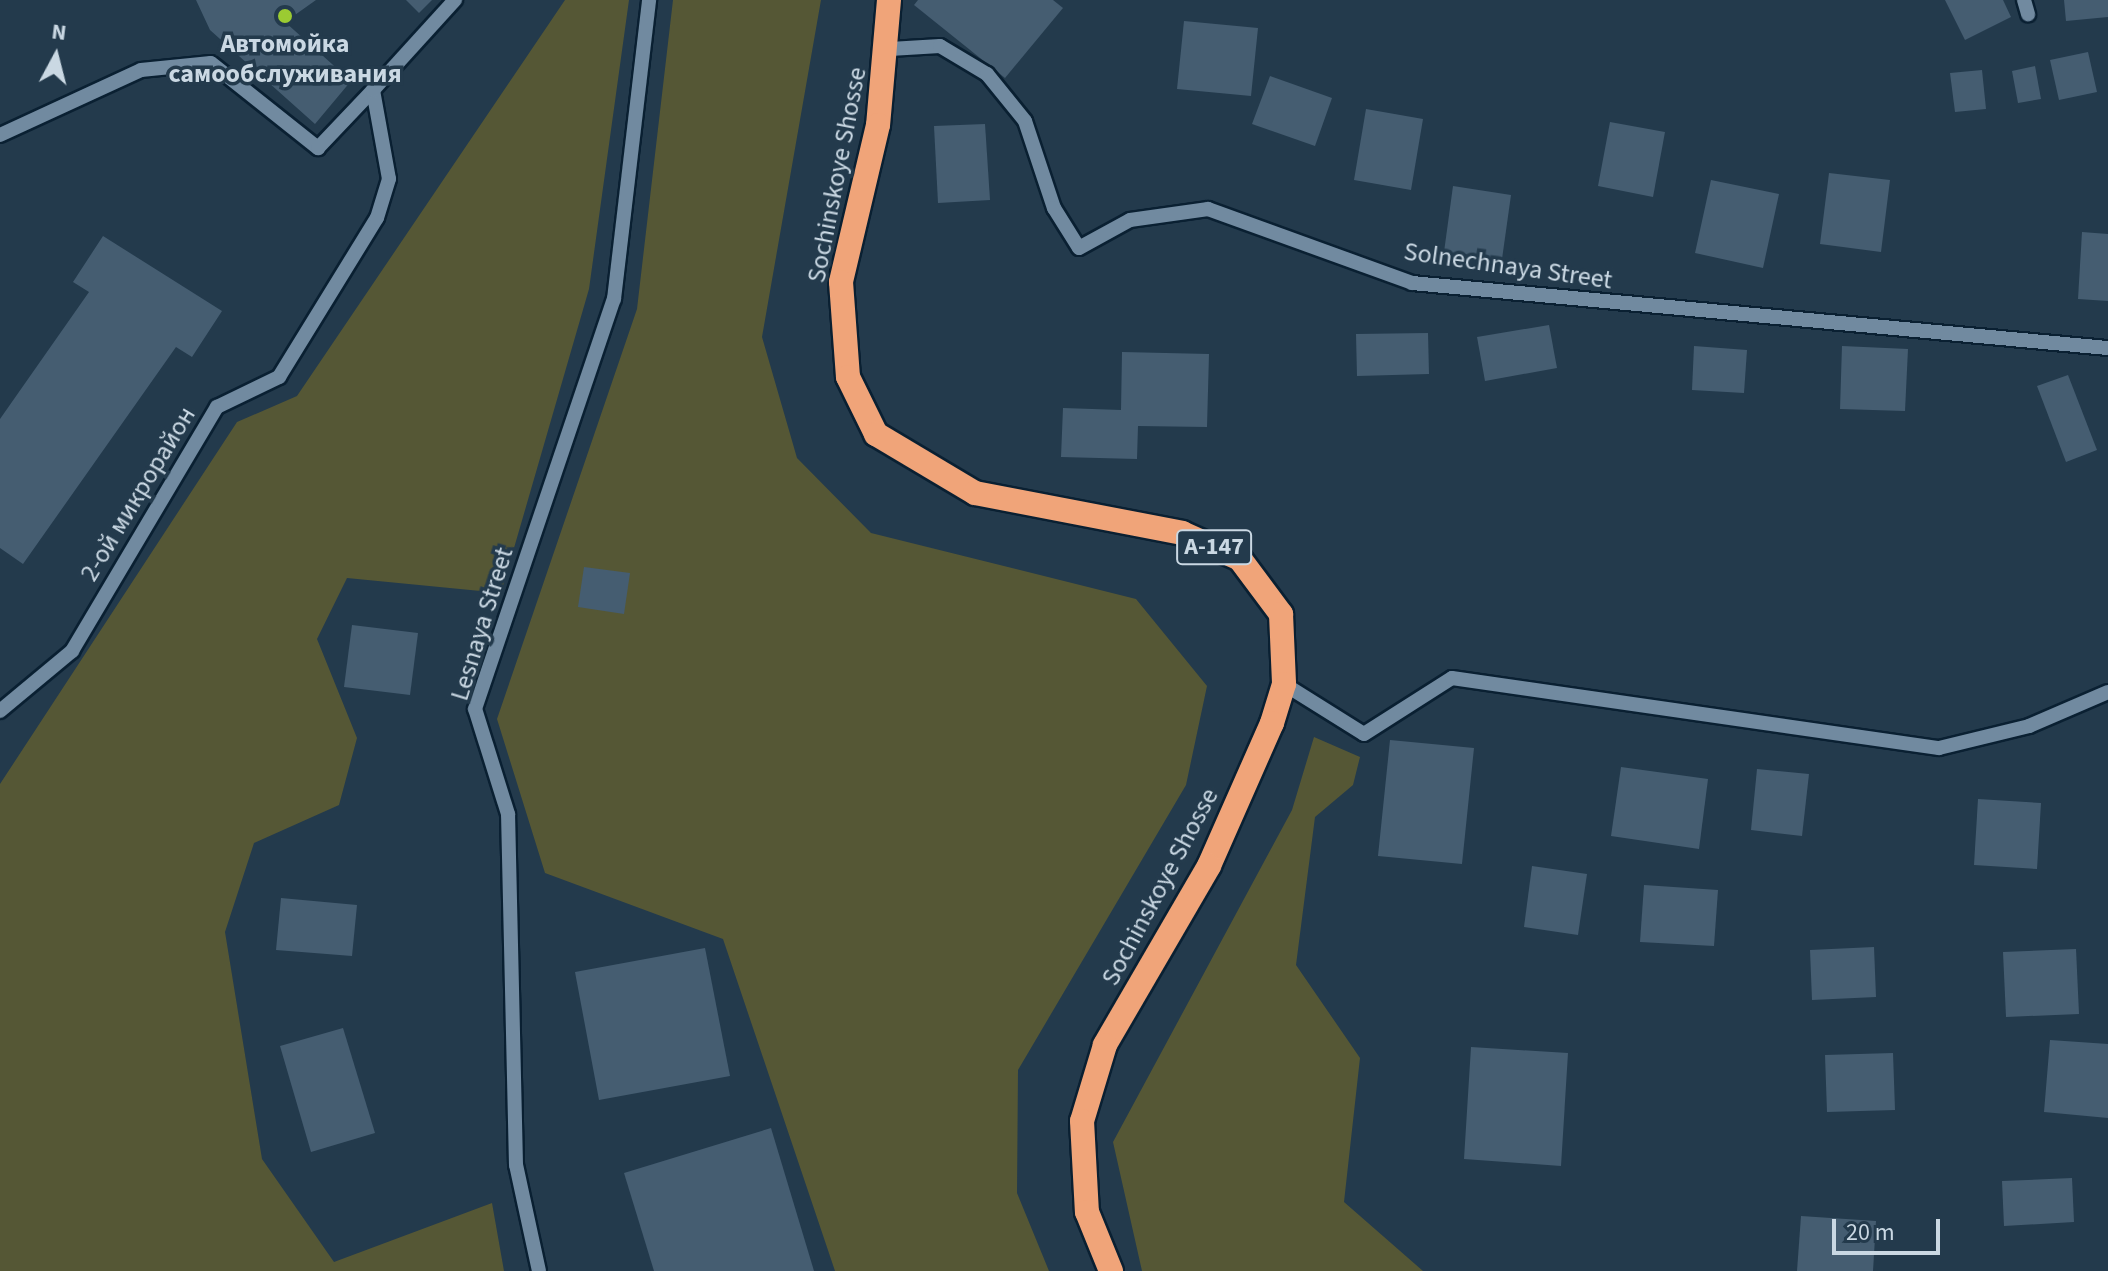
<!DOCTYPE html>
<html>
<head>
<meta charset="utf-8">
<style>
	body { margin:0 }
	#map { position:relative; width:2108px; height:1271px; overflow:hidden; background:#233a4c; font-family:"Source Sans 3",sans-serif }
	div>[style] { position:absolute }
	.green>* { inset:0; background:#555735 }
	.building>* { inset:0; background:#455d71 }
	.roads { filter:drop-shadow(2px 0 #0a2032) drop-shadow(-2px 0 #0a2032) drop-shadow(0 2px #0a2032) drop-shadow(0 -2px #0a2032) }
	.minor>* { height:14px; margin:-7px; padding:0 7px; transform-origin:7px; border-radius:7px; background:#718aa0 }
	.highway>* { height:24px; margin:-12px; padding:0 12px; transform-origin:12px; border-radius:12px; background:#f0a479 }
	.dots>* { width:22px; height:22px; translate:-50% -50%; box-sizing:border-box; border:4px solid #233a4c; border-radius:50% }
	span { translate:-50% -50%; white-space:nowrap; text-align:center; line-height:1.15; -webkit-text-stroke:7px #233a4c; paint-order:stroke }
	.shield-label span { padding:2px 6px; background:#233a4c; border:2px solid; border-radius:6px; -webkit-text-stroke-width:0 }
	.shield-label { font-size:24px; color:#cad8e3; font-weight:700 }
	.poi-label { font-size:26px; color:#cad8e3; font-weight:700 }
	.street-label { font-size:26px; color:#cad8e3 }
	.north { position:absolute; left:16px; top:16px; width:80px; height:80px; -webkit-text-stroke:6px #233a4c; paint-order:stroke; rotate:7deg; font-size:22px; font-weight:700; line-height:32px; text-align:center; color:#cad8e3 }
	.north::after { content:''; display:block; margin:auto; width:28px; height:36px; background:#cad8e3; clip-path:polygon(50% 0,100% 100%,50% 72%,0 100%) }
	.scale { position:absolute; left:1832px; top:1219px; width:108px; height:36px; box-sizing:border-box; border:4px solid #cad8e3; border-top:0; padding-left:10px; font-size:24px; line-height:28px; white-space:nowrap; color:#cad8e3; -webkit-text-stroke:6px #233a4c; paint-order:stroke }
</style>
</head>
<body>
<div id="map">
	<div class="green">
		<i style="clip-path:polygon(565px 0,629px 0,589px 289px,501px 593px,347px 578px,317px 639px,357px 738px,339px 805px,254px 843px,225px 932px,262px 1159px,334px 1262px,492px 1203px,504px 1271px,0 1271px,0 784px,237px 422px,297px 396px)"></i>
		<i style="clip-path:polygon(673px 0,821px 0,762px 337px,797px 458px,871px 533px,1136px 599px,1207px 686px,1186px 785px,1018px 1070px,1017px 1193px,1049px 1271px,835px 1271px,723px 939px,545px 873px,497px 719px,637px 309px)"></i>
		<i style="clip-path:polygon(1314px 737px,1360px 757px,1353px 785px,1315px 817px,1296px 965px,1360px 1058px,1344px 1202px,1423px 1271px,1142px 1271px,1113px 1142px,1292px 810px)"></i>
	</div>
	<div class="building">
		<i style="clip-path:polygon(196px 0,316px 0,285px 22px,351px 81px,315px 124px,210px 30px)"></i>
		<i style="clip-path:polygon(406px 0,432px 0,419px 13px)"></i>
		<i style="clip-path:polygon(918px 0,1053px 0,1063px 8px,1005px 78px,914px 5px)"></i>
		<i style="clip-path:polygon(1945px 0,2003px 0,2011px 17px,1965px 40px)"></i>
		<i style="clip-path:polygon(2064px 0,2108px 0,2108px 17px,2066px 21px)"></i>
		<i style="clip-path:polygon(1184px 21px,1258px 28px,1251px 96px,1177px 89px)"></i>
		<i style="clip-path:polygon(2088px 52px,2097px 92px,2059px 100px,2050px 60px)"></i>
		<i style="clip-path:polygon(2035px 66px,2041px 99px,2018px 103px,2012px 71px)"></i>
		<i style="clip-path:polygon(1982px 70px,1986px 109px,1955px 112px,1950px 73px)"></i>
		<i style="clip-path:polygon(1270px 76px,1332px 98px,1315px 146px,1252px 124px)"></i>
		<i style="clip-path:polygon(1366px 109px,1423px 119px,1411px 190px,1354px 180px)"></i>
		<i style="clip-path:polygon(1610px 122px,1665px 132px,1653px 197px,1598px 186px)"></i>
		<i style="clip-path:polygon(985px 124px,990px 200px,938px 203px,934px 126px)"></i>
		<i style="clip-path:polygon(1829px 173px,1890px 180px,1881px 252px,1820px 244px)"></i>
		<i style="clip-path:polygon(1711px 180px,1779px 194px,1763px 268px,1695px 253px)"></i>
		<i style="clip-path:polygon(1453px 186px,1511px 195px,1502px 259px,1444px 252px)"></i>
		<i style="clip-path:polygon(2082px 232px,2108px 234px,2108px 301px,2078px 299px)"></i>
		<i style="clip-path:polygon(103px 236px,222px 311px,192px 357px,176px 347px,23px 564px,0 548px,0 419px,89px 292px,73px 282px)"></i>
		<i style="clip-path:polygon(1549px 325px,1557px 368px,1485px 381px,1477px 337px)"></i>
		<i style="clip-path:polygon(1428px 333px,1429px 374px,1357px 376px,1356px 334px)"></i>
		<i style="clip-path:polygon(1694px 346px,1747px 350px,1744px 393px,1692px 390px)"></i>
		<i style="clip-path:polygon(1842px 346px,1908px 349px,1905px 411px,1840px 409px)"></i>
		<i style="clip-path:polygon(1122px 352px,1209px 354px,1207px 427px,1138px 426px,1137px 459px,1061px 457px,1063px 408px,1121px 410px)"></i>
		<i style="clip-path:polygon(2068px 375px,2097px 450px,2066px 462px,2037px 386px)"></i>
		<i style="clip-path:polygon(584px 567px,630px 573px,624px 614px,578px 607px)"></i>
		<i style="clip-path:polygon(352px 625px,418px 633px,410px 695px,344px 687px)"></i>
		<i style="clip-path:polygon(1390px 740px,1474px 748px,1462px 864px,1378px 856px)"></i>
		<i style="clip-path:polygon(1621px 767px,1708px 779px,1699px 849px,1611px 836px)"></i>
		<i style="clip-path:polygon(1757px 769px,1809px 774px,1802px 836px,1751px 830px)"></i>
		<i style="clip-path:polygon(1978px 799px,2041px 803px,2037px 869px,1974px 865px)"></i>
		<i style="clip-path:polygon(1532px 866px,1587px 874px,1578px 935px,1524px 927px)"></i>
		<i style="clip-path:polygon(1644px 885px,1718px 890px,1714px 946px,1640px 942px)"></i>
		<i style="clip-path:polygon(281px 898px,357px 905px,352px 956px,276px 950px)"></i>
		<i style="clip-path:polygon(1874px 947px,1876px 997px,1812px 1000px,1810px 950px)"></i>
		<i style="clip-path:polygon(705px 948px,730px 1076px,599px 1100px,575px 972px)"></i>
		<i style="clip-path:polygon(2076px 949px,2079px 1014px,2006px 1017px,2003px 952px)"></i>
		<i style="clip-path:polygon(343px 1028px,375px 1133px,311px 1152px,280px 1046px)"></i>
		<i style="clip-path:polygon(2050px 1040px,2108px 1044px,2108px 1118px,2044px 1112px)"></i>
		<i style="clip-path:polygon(1471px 1047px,1568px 1053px,1561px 1166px,1464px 1159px)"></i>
		<i style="clip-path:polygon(1893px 1053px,1895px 1110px,1827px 1112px,1825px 1055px)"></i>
		<i style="clip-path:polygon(771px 1128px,814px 1271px,654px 1271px,624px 1173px)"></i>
		<i style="clip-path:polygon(2072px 1178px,2074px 1222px,2004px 1226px,2002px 1181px)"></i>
		<i style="clip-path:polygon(1801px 1216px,1876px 1221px,1873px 1271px,1797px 1271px)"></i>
	</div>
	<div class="roads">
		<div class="minor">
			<i style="left:2024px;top:0;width:15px;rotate:74deg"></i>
			<i style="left:890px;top:49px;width:50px;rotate:-3.4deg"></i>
			<i style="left:940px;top:46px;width:55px;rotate:30.8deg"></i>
			<i style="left:987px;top:74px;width:60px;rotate:51deg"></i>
			<i style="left:1025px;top:121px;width:92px;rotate:71.6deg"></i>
			<i style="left:1054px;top:208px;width:47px;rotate:58deg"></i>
			<i style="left:1079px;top:248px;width:58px;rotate:-28.8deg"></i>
			<i style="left:1130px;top:220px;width:79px;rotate:-8deg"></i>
			<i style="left:1208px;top:209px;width:217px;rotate:19.9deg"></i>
			<i style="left:1412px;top:283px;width:699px;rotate:5.34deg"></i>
			<i style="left:0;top:135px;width:155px;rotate:-24.7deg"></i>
			<i style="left:141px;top:70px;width:70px;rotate:-5.7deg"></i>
			<i style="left:211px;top:63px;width:137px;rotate:38.5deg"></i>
			<i style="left:318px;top:148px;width:80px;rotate:-46.5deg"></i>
			<i style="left:1284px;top:684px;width:94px;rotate:32deg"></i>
			<i style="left:1364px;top:734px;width:104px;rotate:-32.5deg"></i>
			<i style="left:1452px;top:678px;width:492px;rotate:8.2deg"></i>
			<i style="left:1939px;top:748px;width:93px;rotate:-13.7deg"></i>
			<i style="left:2029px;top:726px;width:86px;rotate:-23.3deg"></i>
			<i style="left:0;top:711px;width:94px;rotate:-39.8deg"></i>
			<i style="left:72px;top:651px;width:284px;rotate:-59.3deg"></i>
			<i style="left:217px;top:407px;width:69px;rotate:-25.8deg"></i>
			<i style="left:279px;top:377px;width:187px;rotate:-58.4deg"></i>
			<i style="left:377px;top:218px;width:41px;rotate:-72.9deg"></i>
			<i style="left:389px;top:179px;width:90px;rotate:-100.2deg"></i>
			<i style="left:373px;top:90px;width:122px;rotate:-47.7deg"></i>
			<i style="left:539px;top:1271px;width:108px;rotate:-102.2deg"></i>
			<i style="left:516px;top:1165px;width:351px;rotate:-91.3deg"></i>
			<i style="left:508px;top:814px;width:110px;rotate:-107.4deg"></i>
			<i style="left:475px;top:709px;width:433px;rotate:-71.3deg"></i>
			<i style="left:614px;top:299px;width:301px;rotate:-83.3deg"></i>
		</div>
		<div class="highway">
			<i style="left:889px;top:0;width:125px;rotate:95deg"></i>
			<i style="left:878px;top:125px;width:161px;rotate:103.3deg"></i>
			<i style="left:841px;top:282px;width:95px;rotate:85.8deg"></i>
			<i style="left:848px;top:377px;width:64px;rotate:63.8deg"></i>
			<i style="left:876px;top:434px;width:115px;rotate:30.8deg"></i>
			<i style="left:975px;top:493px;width:211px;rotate:10.9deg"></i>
			<i style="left:1182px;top:533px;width:64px;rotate:24.1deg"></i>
			<i style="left:1240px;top:559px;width:69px;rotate:53.3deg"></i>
			<i style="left:1281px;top:614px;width:70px;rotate:87.5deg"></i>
			<i style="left:1284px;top:684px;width:41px;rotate:107.1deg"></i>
			<i style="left:1272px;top:723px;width:156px;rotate:113.8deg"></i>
			<i style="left:1209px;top:866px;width:207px;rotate:120.2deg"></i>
			<i style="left:1105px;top:1045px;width:79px;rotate:106.8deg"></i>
			<i style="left:1082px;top:1121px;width:91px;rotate:86.9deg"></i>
			<i style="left:1087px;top:1212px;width:64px;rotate:67.9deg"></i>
		</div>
	</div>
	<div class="dots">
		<i style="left:285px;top:16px;background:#9bcb32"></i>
	</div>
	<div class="shield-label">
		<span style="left:1214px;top:547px">А-147</span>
	</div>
	<div class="poi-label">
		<span style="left:285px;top:59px">Автомойка<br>самообслуживания</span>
	</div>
	<div class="street-label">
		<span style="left:837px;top:175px;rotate:-79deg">Sochinskoye Shosse</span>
		<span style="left:1508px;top:266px;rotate:8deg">Solnechnaya Street</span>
		<span style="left:138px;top:494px;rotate:-59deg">2-ой микрорайон</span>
		<span style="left:482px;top:624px;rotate:-73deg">Lesnaya Street</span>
		<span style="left:1160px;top:887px;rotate:-62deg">Sochinskoye Shosse</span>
	</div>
	<div class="north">N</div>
	<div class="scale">20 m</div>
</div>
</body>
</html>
